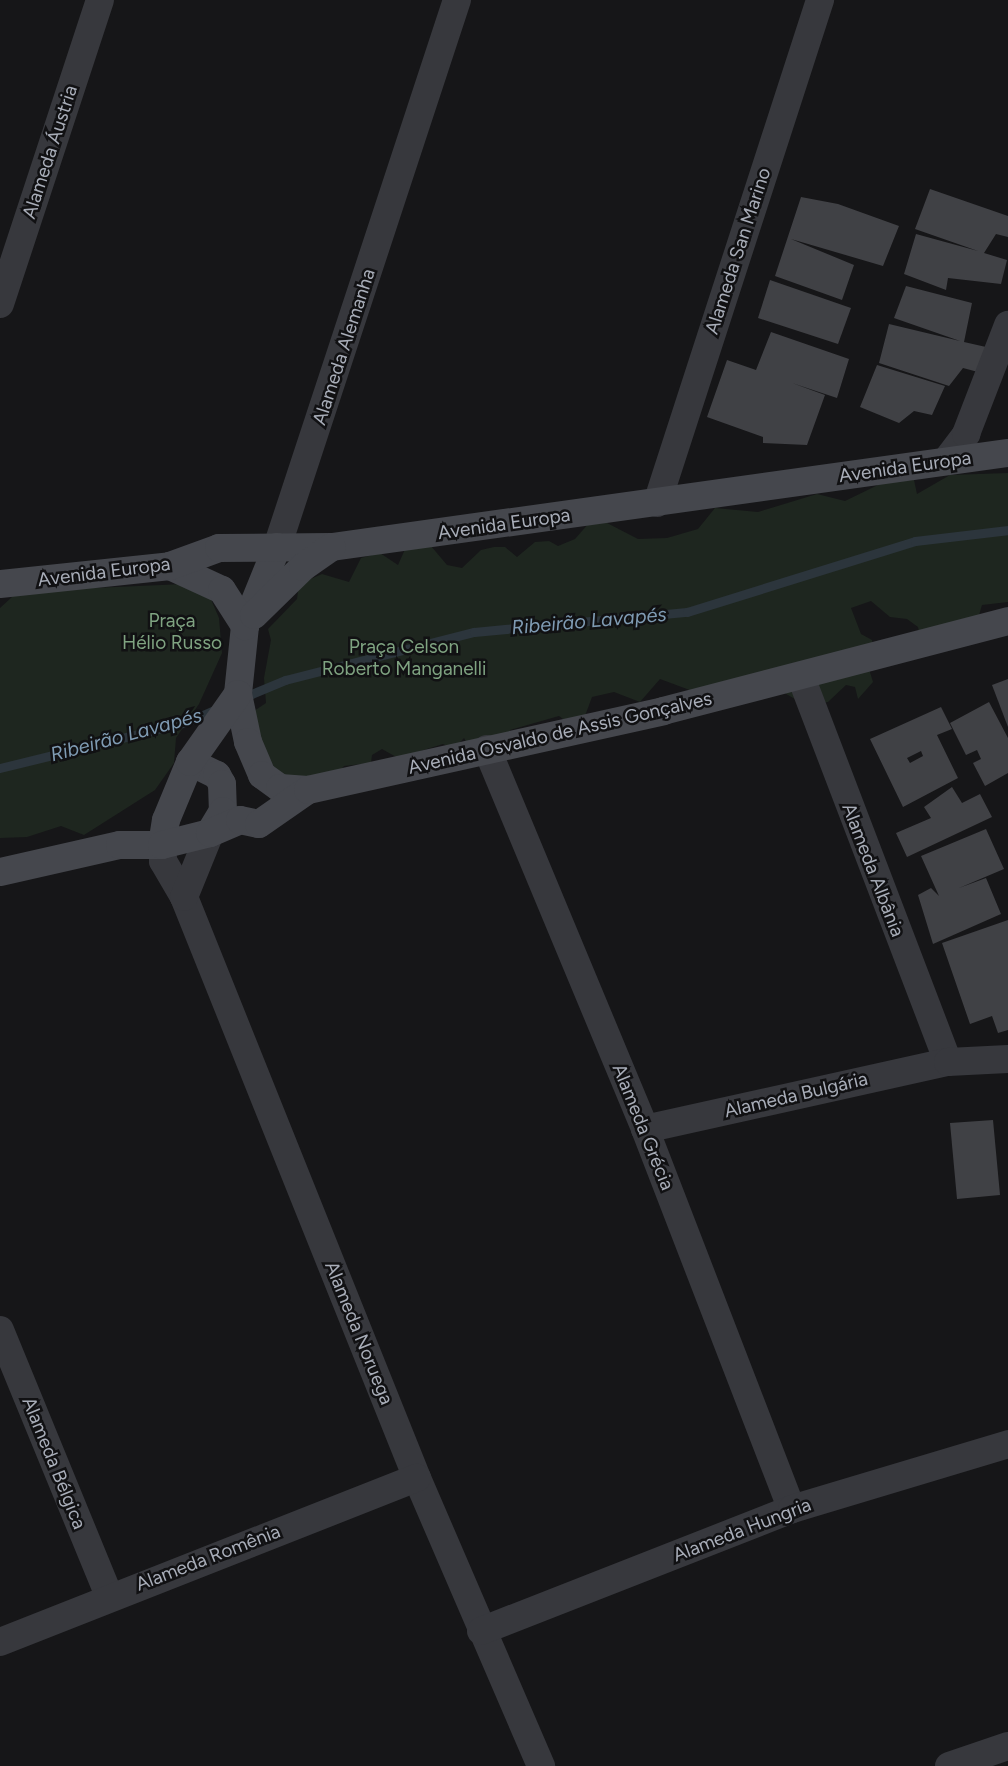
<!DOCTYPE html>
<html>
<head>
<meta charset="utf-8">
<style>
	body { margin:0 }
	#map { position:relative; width:1008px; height:1766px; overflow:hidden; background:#161618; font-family:Figtree,sans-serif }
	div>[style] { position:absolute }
	.green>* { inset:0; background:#1e261f }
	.stream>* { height:9px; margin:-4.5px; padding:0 4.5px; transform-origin:4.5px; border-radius:4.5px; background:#2c353c }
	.building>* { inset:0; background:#404145 }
	.street>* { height:28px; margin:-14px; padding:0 14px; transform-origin:14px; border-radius:14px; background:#37383d }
	.secondary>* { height:28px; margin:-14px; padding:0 14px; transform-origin:14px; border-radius:14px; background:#45474d }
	span { translate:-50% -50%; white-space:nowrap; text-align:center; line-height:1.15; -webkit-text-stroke:5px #111113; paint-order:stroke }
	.street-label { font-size:19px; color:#a8adb8 }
	.park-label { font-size:19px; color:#7fa381 }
	.water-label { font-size:20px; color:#7f9bb3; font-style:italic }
</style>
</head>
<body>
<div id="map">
	<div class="green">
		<i style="clip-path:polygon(1008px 473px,1008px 602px,982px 605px,977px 622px,920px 637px,918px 627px,907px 619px,890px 617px,871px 601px,851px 608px,861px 634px,872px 640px,875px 654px,869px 669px,873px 682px,858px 699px,855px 687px,846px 685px,828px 702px,807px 706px,781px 691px,695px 692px,660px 679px,640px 702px,614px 692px,592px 697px,585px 716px,571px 725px,559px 716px,510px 730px,508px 739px,467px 743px,464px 738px,454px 749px,443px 744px,398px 758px,382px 749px,372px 755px,371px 763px,344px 766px,335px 777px,280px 792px,245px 717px,266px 703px,264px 678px,271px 640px,268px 629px,297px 599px,299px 584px,322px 574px,349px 582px,361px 558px,380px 553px,398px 565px,406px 547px,431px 546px,447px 565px,462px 568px,481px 550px,494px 547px,505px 547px,517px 557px,535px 542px,549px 541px,558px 546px,575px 539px,589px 523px,607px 523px,638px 539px,667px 538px,698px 529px,715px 508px,758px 512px,817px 494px,845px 501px,882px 483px,914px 480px,917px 494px,950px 475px)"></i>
		<i style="clip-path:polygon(71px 581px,93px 588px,184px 584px,210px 597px,219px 618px,222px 653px,199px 704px,176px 738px,174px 763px,155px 790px,84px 835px,61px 826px,27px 837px,0 838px,0 608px,25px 585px)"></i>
	</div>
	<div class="stream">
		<i style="left:242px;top:698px;width:47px;rotate:-22.7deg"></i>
		<i style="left:285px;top:680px;width:195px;rotate:-14.3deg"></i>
		<i style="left:474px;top:632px;width:214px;rotate:-5.4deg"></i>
		<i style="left:687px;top:612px;width:239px;rotate:-17.3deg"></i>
		<i style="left:915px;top:541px;width:94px;rotate:-6.7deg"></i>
		<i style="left:0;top:768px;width:193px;rotate:-13.8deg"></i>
		<i style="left:187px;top:722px;width:35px;rotate:-24deg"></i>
	</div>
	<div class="building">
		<i style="clip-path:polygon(930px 189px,1008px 216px,1008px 237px,996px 234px,984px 253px,1007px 260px,1001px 284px,948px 278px,946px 290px,904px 274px,916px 234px,978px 251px,915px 229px)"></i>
		<i style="clip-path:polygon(801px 197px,838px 204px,899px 226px,883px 266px,791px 239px,854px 265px,842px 300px,775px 276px)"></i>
		<i style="clip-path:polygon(770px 280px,851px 308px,838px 344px,758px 318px)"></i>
		<i style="clip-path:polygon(906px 286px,972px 303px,964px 342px,986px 347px,978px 372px,963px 368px,949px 386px,879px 363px,889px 324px,960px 341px,894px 318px)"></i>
		<i style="clip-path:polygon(771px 332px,849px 359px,837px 398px,792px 383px,825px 395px,807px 445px,763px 443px,763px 437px,707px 417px,727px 360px,756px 370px)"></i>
		<i style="clip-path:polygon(877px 365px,945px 386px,932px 415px,914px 411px,899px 423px,860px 407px)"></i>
		<i style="clip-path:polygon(1008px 679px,1008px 727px,992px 685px)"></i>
		<i style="clip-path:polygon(989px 702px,1008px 738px,1008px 773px,985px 786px,973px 763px,981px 759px,977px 750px,966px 755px,950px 723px)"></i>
		<i style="clip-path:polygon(evenodd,941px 707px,952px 729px,937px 735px,958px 778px,903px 807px,870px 739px,941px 707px,921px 751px,923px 756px,910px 763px,907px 758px,921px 751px)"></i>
		<i style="clip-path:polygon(952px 787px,962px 803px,980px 794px,992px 817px,907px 857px,896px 833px,931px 818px,924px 807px)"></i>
		<i style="clip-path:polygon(986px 829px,1004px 869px,959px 888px,986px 878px,1001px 914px,933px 944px,918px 895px,931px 888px,939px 896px,921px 856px)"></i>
		<i style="clip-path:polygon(1008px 920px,1008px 1030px,998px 1033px,992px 1016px,970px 1024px,942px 943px)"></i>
		<i style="clip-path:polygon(993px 1120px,1000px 1195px,957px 1199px,950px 1123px)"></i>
	</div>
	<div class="street">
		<i style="left:0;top:304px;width:320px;rotate:-71.8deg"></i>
		<i style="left:946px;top:461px;width:34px;rotate:-53deg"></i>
		<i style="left:966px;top:434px;width:117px;rotate:-68.9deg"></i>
		<i style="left:657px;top:503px;width:529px;rotate:-72.04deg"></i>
		<i style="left:277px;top:547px;width:576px;rotate:-71.79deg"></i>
		<i style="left:801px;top:677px;width:412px;rotate:69.1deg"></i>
		<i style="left:487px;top:749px;width:412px;rotate:67.4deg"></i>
		<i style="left:645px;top:1129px;width:407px;rotate:68.9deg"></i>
		<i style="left:162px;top:845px;width:16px;rotate:86deg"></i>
		<i style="left:163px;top:861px;width:42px;rotate:59.7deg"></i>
		<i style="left:184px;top:897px;width:626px;rotate:68.15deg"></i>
		<i style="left:417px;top:1478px;width:314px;rotate:66.7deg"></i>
		<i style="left:184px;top:897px;width:69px;rotate:-67.9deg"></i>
		<i style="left:645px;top:1129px;width:310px;rotate:-12.5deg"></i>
		<i style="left:948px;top:1062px;width:60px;rotate:-2.9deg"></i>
		<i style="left:0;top:1330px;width:287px;rotate:67.7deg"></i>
		<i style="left:481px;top:1631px;width:334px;rotate:-21.4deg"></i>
		<i style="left:792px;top:1509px;width:226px;rotate:-16.7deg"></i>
		<i style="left:0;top:1642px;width:448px;rotate:-21.5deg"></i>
		<i style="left:949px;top:1766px;width:62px;rotate:-18.7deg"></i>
	</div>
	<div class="secondary">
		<i style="left:277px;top:547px;width:85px;rotate:112.1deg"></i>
		<i style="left:245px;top:626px;width:68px;rotate:95.9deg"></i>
		<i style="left:238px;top:694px;width:49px;rotate:78.2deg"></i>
		<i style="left:248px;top:742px;width:36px;rotate:67deg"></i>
		<i style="left:262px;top:775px;width:22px;rotate:36deg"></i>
		<i style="left:280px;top:788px;width:28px;rotate:4deg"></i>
		<i style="left:170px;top:566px;width:57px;rotate:24.8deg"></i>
		<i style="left:222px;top:590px;width:43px;rotate:57.4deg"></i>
		<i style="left:0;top:584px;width:171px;rotate:-6deg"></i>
		<i style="left:170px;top:566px;width:52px;rotate:-20.2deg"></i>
		<i style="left:219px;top:548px;width:113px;rotate:-0.5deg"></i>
		<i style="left:332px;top:547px;width:683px;rotate:-7.92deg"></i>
		<i style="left:254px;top:615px;width:69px;rotate:-44.4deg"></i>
		<i style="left:303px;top:567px;width:35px;rotate:-35deg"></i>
		<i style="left:190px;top:762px;width:30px;rotate:26deg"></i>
		<i style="left:217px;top:775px;width:10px;rotate:61deg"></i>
		<i style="left:222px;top:784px;width:27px;rotate:88deg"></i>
		<i style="left:223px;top:811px;width:26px;rotate:121deg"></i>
		<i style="left:162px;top:845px;width:25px;rotate:-81deg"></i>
		<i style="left:166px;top:820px;width:63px;rotate:-67.5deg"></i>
		<i style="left:190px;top:762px;width:83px;rotate:-54.8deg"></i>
		<i style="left:0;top:872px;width:123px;rotate:-12.7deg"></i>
		<i style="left:120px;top:845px;width:42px"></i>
		<i style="left:162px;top:845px;width:49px;rotate:-14deg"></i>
		<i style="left:210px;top:833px;width:33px;rotate:-23deg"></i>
		<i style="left:240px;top:820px;width:19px;rotate:12deg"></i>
		<i style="left:259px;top:824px;width:60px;rotate:-34.8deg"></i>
		<i style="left:308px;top:790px;width:364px;rotate:-12.5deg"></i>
		<i style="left:663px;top:711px;width:357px;rotate:-14.6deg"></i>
	</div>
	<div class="street-label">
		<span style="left:50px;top:152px;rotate:-72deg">Alameda Áustria</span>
		<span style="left:738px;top:251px;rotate:-72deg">Alameda San Marino</span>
		<span style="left:344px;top:347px;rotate:-72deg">Alameda Alemanha</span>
		<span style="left:905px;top:467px;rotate:-8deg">Avenida Europa</span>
		<span style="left:504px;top:524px;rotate:-8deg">Avenida Europa</span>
		<span style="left:104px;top:572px;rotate:-7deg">Avenida Europa</span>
		<span style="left:560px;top:733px;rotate:-13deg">Avenida Osvaldo de Assis Gonçalves</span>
		<span style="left:873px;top:870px;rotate:69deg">Alameda Albânia</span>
		<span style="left:796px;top:1095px;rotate:-13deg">Alameda Bulgária</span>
		<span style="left:643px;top:1127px;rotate:68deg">Alameda Grécia</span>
		<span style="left:359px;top:1333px;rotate:68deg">Alameda Noruega</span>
		<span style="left:54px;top:1463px;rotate:68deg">Alameda Bélgica</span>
		<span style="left:742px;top:1530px;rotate:-21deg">Alameda Hungria</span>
		<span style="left:208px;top:1558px;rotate:-21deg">Alameda Romênia</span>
	</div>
	<div class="park-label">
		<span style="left:172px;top:632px">Praça<br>Hélio Russo</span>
		<span style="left:404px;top:658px">Praça Celson<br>Roberto Manganelli</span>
	</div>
	<div class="water-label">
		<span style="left:589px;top:621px;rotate:-5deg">Ribeirão Lavapés</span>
		<span style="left:126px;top:735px;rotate:-15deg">Ribeirão Lavapés</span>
	</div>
</div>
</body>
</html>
